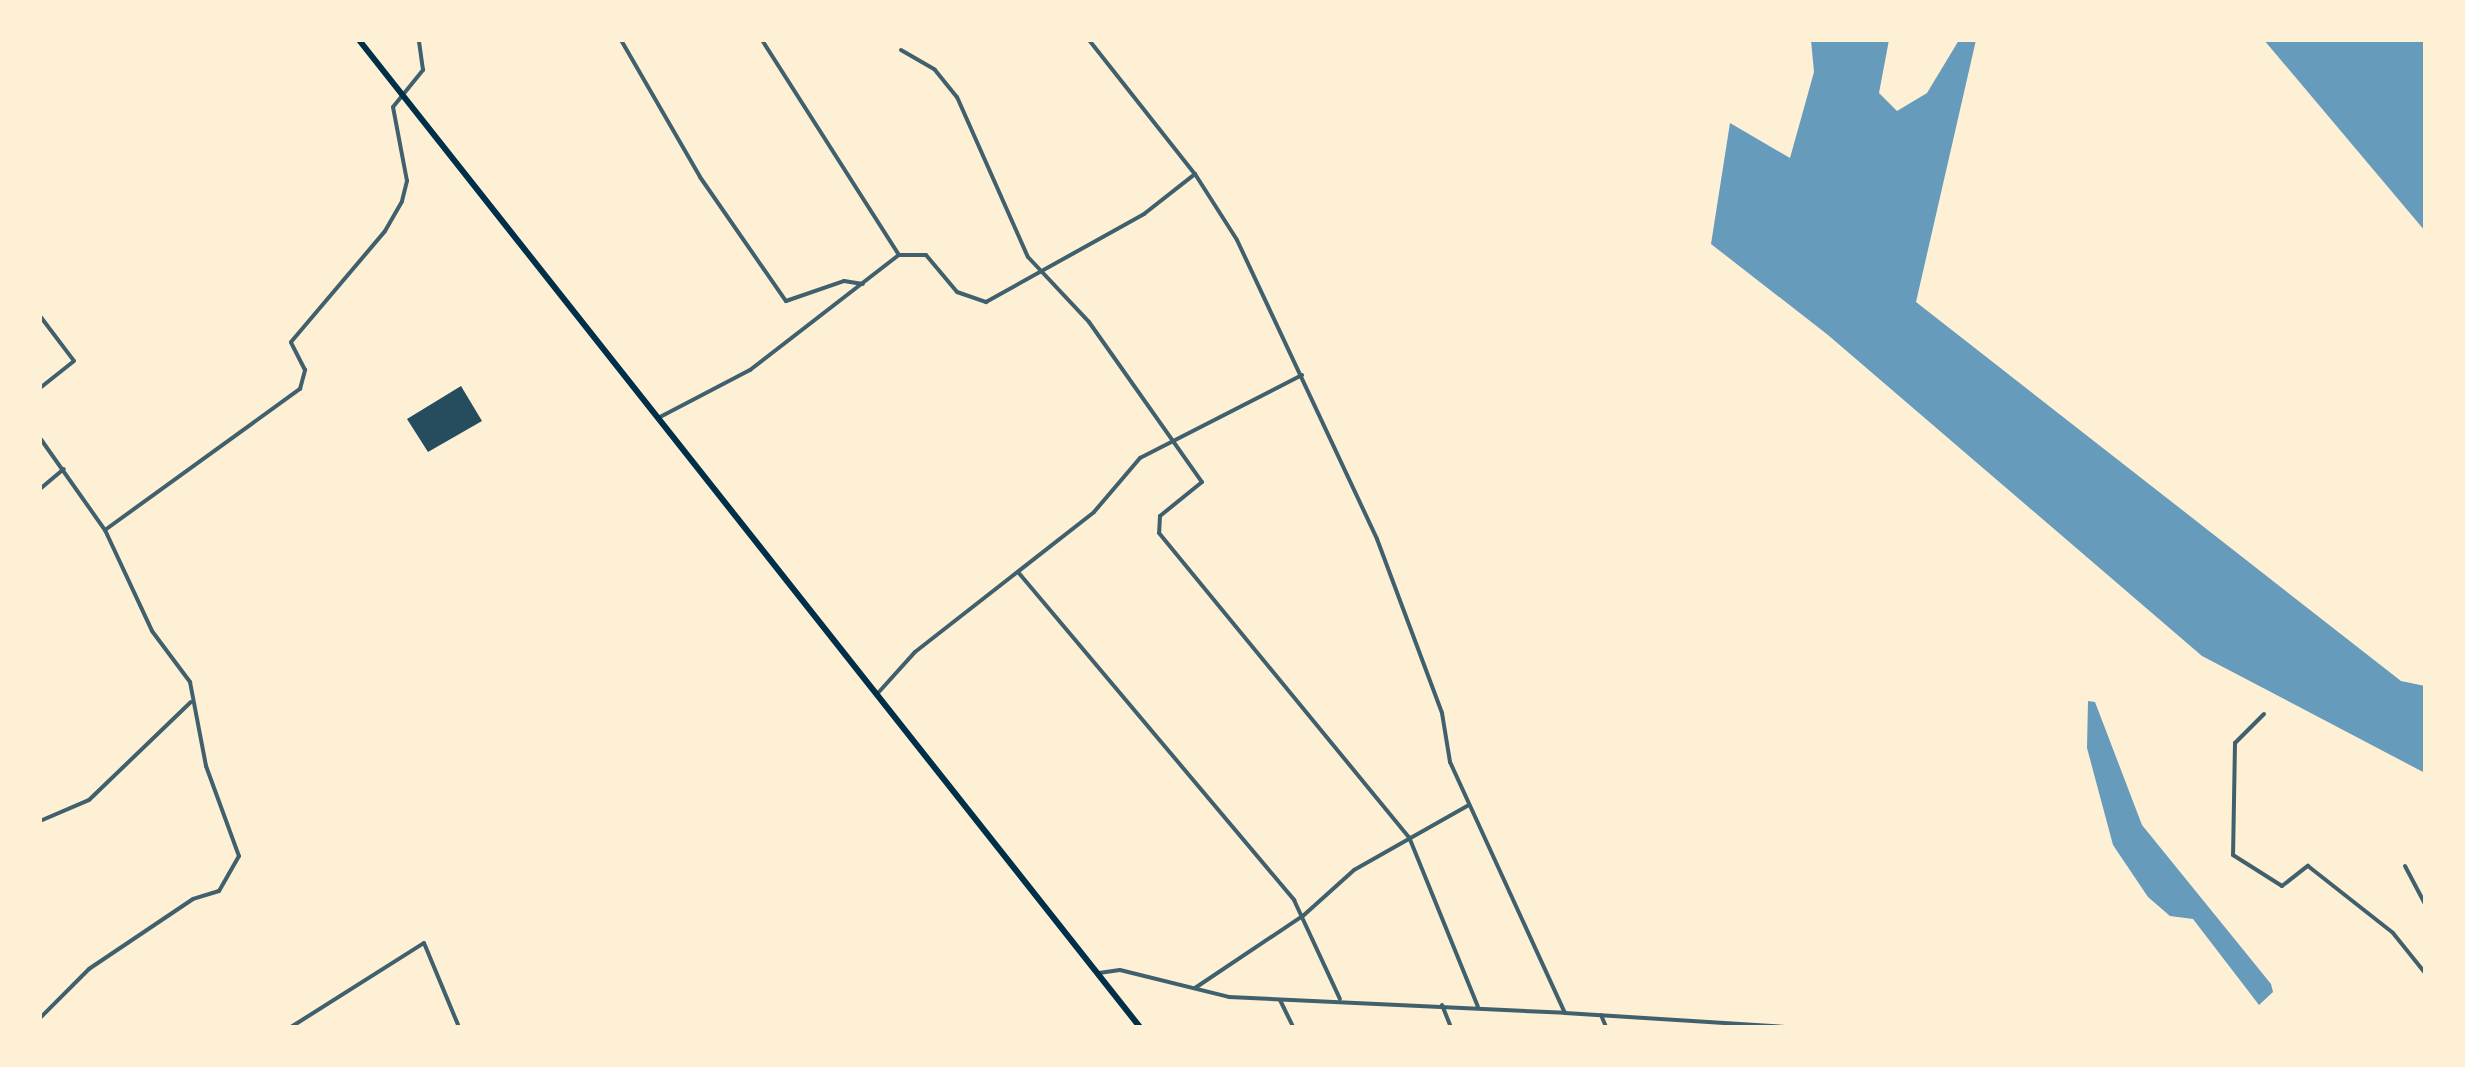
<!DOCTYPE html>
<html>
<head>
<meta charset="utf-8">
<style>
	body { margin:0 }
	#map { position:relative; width:2465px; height:1067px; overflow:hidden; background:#fdf0d5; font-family:"Fira Sans Condensed",sans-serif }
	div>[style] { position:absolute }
	.water>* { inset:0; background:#669bbc }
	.building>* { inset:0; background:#264d5e }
	.minor>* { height:4px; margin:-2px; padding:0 2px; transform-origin:2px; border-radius:2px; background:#3f606c }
	.secondary>* { height:6px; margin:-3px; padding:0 3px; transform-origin:3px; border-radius:3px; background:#003049 }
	span { translate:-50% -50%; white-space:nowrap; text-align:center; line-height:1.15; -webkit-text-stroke:8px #fdf0d5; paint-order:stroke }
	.frame { position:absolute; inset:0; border:42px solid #fdf0d5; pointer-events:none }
</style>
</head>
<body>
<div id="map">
	<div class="water">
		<i style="clip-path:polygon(1811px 40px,1889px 40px,1879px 93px,1897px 111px,1927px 93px,1959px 40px,1976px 40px,1916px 302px,2401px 681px,2425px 686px,2425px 773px,2202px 656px,1828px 335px,1711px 244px,1730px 123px,1790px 158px,1814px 72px)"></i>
		<i style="clip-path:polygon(2264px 40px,2425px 40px,2425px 231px)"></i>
		<i style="clip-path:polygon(2088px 701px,2095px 702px,2142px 825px,2271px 984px,2273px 992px,2259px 1005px,2193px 919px,2170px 916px,2148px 897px,2113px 845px,2087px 748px)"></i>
	</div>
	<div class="building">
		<i style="clip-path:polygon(461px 386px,482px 421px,428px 452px,407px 419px)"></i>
	</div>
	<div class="minor">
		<i style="left:621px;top:40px;width:158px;rotate:60deg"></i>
		<i style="left:700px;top:177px;width:151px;rotate:55.3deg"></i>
		<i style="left:786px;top:301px;width:61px;rotate:-19deg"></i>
		<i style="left:844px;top:281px;width:19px;rotate:9deg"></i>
		<i style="left:762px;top:40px;width:255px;rotate:57.5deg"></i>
		<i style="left:1089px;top:40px;width:171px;rotate:51.7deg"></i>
		<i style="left:1195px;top:174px;width:78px;rotate:57.5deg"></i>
		<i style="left:1237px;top:240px;width:330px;rotate:64.9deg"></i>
		<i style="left:1377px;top:539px;width:186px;rotate:69.5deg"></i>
		<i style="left:1442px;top:713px;width:50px;rotate:80.7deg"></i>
		<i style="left:1450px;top:762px;width:276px;rotate:65.4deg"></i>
		<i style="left:1565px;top:1013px;width:221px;rotate:3.6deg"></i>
		<i style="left:901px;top:50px;width:39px;rotate:30deg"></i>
		<i style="left:935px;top:70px;width:35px;rotate:51deg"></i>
		<i style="left:957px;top:97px;width:175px;rotate:66.1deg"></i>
		<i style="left:1028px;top:257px;width:89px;rotate:46.8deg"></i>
		<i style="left:1089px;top:322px;width:196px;rotate:54.8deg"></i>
		<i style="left:1202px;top:482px;width:54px;rotate:141deg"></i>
		<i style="left:1160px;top:516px;width:17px;rotate:93deg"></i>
		<i style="left:1159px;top:533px;width:394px;rotate:50.6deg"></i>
		<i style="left:1409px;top:837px;width:183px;rotate:67.9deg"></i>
		<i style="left:40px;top:316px;width:56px;rotate:52.9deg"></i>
		<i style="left:74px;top:361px;width:43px;rotate:141.5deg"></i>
		<i style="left:660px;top:417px;width:102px;rotate:-27.6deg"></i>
		<i style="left:750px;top:370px;width:188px;rotate:-37.7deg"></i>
		<i style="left:899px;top:255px;width:27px"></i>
		<i style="left:926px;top:255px;width:48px;rotate:50deg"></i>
		<i style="left:957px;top:292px;width:31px;rotate:19deg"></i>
		<i style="left:986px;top:302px;width:181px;rotate:-29.1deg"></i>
		<i style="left:1144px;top:214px;width:65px;rotate:-38.1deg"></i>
		<i style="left:40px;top:438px;width:113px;rotate:54.8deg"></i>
		<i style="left:105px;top:530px;width:111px;rotate:65deg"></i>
		<i style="left:152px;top:631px;width:64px;rotate:53.3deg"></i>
		<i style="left:190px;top:682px;width:86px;rotate:79.2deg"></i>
		<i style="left:206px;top:766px;width:96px;rotate:69.9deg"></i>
		<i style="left:239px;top:856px;width:40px;rotate:119.7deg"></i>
		<i style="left:219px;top:891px;width:27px;rotate:163deg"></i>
		<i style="left:193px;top:899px;width:125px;rotate:146.1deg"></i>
		<i style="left:89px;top:969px;width:69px;rotate:135deg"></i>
		<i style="left:40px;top:489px;width:31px;rotate:-40deg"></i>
		<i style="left:105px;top:530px;width:241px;rotate:-35.9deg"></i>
		<i style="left:300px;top:389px;width:20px;rotate:-75deg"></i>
		<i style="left:305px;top:370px;width:31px;rotate:-117deg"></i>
		<i style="left:291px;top:342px;width:145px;rotate:-49.7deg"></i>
		<i style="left:385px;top:231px;width:34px;rotate:-60deg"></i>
		<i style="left:402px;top:201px;width:21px;rotate:-76deg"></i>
		<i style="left:407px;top:181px;width:75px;rotate:-100.7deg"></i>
		<i style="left:393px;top:107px;width:48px;rotate:-51deg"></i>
		<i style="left:423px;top:70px;width:30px;rotate:-98deg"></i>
		<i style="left:1018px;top:572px;width:429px;rotate:49.9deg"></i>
		<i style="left:1294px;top:900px;width:109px;rotate:65.1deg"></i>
		<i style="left:878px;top:693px;width:55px;rotate:-47.9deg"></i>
		<i style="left:915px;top:652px;width:227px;rotate:-38deg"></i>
		<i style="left:1094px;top:512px;width:71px;rotate:-49.6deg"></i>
		<i style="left:1140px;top:458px;width:182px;rotate:-27.1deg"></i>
		<i style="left:2264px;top:714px;width:41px;rotate:135deg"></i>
		<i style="left:2235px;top:743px;width:112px;rotate:91deg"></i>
		<i style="left:2233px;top:855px;width:58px;rotate:32.3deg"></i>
		<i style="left:2282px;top:886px;width:33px;rotate:-38deg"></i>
		<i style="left:2308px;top:866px;width:108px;rotate:38.2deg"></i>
		<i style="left:2393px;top:933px;width:51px;rotate:51.3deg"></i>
		<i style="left:40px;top:821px;width:53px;rotate:-23.2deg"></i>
		<i style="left:89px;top:800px;width:141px;rotate:-43.9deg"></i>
		<i style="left:2405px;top:866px;width:43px;rotate:62.2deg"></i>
		<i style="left:1099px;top:973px;width:21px;rotate:-8deg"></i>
		<i style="left:1120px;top:970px;width:112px;rotate:13.9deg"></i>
		<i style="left:1229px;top:997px;width:336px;rotate:2.7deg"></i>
		<i style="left:1195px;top:988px;width:131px;rotate:-33.8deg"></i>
		<i style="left:1304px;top:915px;width:67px;rotate:-42deg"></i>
		<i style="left:1354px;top:870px;width:132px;rotate:-29.5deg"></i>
		<i style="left:1280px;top:1000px;width:30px;rotate:64deg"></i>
		<i style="left:1442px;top:1005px;width:24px;rotate:68deg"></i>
		<i style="left:1601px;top:1015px;width:13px;rotate:67deg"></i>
		<i style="left:291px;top:1027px;width:157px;rotate:-32.3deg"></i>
		<i style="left:424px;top:943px;width:91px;rotate:67.4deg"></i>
	</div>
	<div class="secondary">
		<i style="left:359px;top:40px;width:1259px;rotate:51.65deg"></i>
	</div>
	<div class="frame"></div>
</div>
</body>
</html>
